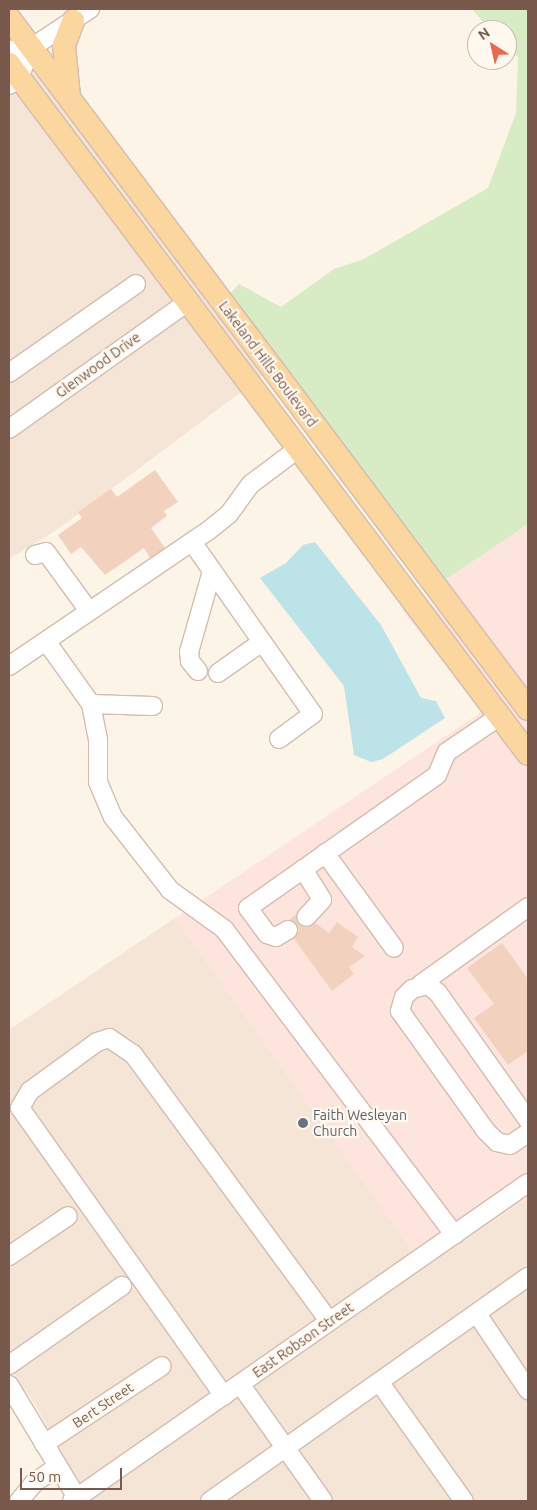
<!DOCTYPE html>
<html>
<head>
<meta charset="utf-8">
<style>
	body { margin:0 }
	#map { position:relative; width:537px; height:1510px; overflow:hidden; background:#fdf4e8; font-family:Ubuntu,sans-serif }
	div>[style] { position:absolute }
	.residential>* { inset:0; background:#f5e5d6 }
	.commercial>* { inset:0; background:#fde4dc }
	.green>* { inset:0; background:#d7ecc5 }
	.water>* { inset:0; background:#bbe3e8 }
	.building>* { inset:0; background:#f3d1bf }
	.roads { filter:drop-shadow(1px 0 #d2bdaf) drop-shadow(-1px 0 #d2bdaf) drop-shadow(0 1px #d2bdaf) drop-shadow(0 -1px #d2bdaf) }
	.minor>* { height:18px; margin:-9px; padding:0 9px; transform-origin:9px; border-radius:9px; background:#fff }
	.major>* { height:22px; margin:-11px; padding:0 11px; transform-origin:11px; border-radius:11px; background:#fcd69f }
	.dots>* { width:14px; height:14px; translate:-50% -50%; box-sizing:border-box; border:2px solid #fff8ef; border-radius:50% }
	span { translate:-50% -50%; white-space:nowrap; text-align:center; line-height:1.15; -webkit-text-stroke:4.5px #fff8ef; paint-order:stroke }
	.street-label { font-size:14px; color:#78594b }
	.worship-label { font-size:14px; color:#5b616d }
	.left { translate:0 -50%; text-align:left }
	.frame { position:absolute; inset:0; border:10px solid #78594b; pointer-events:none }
	.north { position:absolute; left:467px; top:20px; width:50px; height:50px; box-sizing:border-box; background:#fff8ef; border:1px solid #c9b8ad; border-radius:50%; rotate:325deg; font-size:14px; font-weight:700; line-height:20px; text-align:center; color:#78594b }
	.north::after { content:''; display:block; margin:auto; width:18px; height:22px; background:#e9674b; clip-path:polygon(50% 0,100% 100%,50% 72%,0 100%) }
	.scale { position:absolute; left:20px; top:1468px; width:102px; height:22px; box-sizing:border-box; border:2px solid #78594b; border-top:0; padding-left:6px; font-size:15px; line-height:18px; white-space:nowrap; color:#78594b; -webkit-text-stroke:4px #fff8ef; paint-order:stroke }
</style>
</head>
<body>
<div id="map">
	<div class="residential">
		<i style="clip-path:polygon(9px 30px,266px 373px,256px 380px,9px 53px)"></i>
		<i style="clip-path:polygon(9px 76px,245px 389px,58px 529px,9px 559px)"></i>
		<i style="clip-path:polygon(175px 918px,424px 1267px,528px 1198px,528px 1501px,88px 1501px,83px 1494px,36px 1406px,9px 1368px,9px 1030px)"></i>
	</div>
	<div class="commercial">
		<i style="clip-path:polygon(528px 524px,528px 697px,442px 582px)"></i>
		<i style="clip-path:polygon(424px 599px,456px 625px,528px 721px,528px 743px)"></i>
		<i style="clip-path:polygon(408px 606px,528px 766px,528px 1198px,424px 1268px,175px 918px,483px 711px,402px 610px)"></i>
	</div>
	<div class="green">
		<i style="clip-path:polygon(472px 9px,528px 9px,528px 524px,442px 582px,227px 297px,239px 284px,281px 307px,334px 269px,364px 259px,488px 188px,516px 113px,518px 57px,507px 49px,507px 30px,490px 30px)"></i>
	</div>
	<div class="water">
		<i style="clip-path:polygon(315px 542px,381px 625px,421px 698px,436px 701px,445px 718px,383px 759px,371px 762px,354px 755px,344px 686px,260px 578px,286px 563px,303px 545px)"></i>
	</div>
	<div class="building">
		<i style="clip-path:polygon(155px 470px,178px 502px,164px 511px,167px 516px,151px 528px,165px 548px,150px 558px,144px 548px,105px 575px,81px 547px,71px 554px,58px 535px,82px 518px,78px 512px,111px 489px,117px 497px)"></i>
		<i style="clip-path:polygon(296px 914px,303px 927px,315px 923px,329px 933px,337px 922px,358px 937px,352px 947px,365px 956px,349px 967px,354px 974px,332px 991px,294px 939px,299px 929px,289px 920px)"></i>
		<i style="clip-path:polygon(502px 943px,528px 979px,528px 1051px,508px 1065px,474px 1018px,494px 1004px,467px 968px)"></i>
	</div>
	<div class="roads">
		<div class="minor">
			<i style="left:9px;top:50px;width:22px;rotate:-5deg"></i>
			<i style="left:31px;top:48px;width:71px;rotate:-33.5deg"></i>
			<i style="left:9px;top:85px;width:12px;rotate:-35deg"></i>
			<i style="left:19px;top:78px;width:32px;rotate:-68deg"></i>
			<i style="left:9px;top:373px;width:155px;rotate:-35deg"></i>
			<i style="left:9px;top:429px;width:219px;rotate:-35.4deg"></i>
			<i style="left:192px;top:542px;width:210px;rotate:54.9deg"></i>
			<i style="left:313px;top:714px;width:42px;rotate:143.7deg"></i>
			<i style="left:35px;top:555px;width:11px;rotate:-15deg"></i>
			<i style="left:46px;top:552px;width:73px;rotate:53.9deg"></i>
			<i style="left:46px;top:641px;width:77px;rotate:54.5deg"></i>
			<i style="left:91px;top:704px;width:37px;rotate:79deg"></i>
			<i style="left:98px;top:740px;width:42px;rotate:90deg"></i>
			<i style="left:98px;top:782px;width:38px;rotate:67deg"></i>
			<i style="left:113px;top:817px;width:93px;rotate:52deg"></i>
			<i style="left:170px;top:890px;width:67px;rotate:35.8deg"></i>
			<i style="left:224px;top:929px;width:383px;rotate:53deg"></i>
			<i style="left:9px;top:666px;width:240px;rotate:-34.2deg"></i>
			<i style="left:208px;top:531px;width:27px;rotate:-39deg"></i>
			<i style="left:229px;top:514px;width:37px;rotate:-54deg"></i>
			<i style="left:251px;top:484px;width:60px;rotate:-36.9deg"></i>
			<i style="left:198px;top:671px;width:13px;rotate:-129deg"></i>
			<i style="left:190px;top:661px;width:9px;rotate:-96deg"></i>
			<i style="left:189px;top:652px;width:84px;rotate:-74.1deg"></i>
			<i style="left:218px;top:673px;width:54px;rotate:-35.2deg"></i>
			<i style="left:91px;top:704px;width:62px;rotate:1.8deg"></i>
			<i style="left:325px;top:853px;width:117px;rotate:54deg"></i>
			<i style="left:303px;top:869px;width:36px;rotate:58deg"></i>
			<i style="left:322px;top:900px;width:23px;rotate:133deg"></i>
			<i style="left:288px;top:930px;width:14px;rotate:150deg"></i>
			<i style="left:276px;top:937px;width:9px;rotate:-162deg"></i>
			<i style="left:267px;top:934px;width:32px;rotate:-126deg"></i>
			<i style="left:248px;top:908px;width:231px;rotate:-35.1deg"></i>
			<i style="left:437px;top:775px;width:25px;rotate:-67deg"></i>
			<i style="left:447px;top:752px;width:64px;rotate:-34.2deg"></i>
			<i style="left:421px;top:984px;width:132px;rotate:-35.7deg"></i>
			<i style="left:528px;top:1120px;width:156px;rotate:-125.3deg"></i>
			<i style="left:438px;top:993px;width:13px;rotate:-141deg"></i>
			<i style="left:428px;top:985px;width:16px;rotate:166deg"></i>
			<i style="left:412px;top:989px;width:11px;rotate:135deg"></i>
			<i style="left:404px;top:997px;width:15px;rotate:106deg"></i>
			<i style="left:400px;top:1011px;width:148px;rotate:54.4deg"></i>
			<i style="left:486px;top:1131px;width:16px;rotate:45deg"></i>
			<i style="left:497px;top:1142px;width:13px;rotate:13deg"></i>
			<i style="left:510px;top:1145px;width:22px;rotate:-34deg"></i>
			<i style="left:9px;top:1256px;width:71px;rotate:-34.1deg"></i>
			<i style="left:477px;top:1314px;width:92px;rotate:56.1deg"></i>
			<i style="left:9px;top:1365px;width:138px;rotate:-35deg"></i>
			<i style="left:380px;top:1383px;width:145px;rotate:54.6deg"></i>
			<i style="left:240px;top:1384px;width:143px;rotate:54.6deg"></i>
			<i style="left:9px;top:1385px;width:135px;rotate:58.9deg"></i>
			<i style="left:224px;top:1396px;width:353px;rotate:-125.3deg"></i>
			<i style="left:20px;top:1108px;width:20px;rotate:-60deg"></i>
			<i style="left:30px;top:1091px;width:83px;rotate:-36.2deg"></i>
			<i style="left:97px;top:1042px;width:13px;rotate:-18deg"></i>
			<i style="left:109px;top:1038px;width:29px;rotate:34deg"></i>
			<i style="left:133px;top:1054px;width:331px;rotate:53.7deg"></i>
			<i style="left:44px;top:1444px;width:141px;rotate:-33.5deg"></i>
			<i style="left:19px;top:1501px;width:23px;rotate:-50deg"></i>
			<i style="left:34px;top:1483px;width:29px;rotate:-35deg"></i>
			<i style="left:72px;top:1501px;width:556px;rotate:-34.89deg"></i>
			<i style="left:210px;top:1501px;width:389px;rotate:-35.2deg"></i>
		</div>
		<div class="major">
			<i style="left:9px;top:18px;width:864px;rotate:53.09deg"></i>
			<i style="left:9px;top:64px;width:863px;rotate:53.05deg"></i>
			<i style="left:69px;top:96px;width:51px;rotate:-95.6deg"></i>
			<i style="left:64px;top:45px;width:26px;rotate:-69deg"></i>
		</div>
	</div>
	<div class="dots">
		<i style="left:303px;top:1123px;background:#6b7280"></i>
	</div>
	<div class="street-label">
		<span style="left:268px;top:364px;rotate:53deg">Lakeland Hills Boulevard</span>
		<span style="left:98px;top:365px;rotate:-36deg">Glenwood Drive</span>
		<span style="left:303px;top:1340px;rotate:-35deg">East Robson Street</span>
		<span style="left:103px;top:1405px;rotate:-34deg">Bert Street</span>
	</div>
	<div class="worship-label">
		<span class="left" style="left:313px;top:1123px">Faith Wesleyan<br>Church</span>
	</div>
	<div class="frame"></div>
	<div class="north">N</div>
	<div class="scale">50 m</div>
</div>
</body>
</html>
